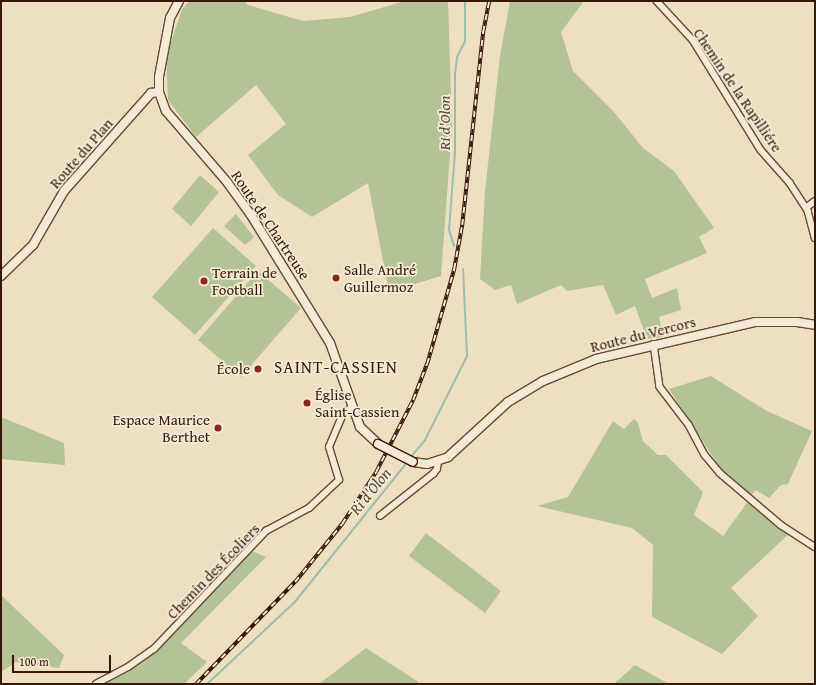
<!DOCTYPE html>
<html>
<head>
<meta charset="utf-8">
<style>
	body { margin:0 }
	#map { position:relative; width:816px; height:685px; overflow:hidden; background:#eedfc0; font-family:"Gentium Book Plus",serif }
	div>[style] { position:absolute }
	.green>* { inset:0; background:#b4c396 }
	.stream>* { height:2px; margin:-1px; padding:0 1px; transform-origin:1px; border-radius:1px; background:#99bdb0 }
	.roads { filter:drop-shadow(1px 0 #654a36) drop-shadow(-1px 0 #654a36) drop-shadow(0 1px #654a36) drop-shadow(0 -1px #654a36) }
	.street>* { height:5.5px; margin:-2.75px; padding:0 2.75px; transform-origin:2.75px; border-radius:2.75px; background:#f4ead6 }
	.secondary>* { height:8px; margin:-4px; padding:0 4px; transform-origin:4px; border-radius:4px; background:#f4ead6 }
	.rail>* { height:3.5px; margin-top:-1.75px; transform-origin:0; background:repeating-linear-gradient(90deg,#f4ead6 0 6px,#371808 0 12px); box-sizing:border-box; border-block:1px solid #371808 }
	.bridges { filter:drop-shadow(1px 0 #371808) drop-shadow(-1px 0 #371808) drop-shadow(0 1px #371808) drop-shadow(0 -1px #371808) }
	.secondary-bridge>* { height:8px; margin:-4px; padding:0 4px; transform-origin:4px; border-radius:4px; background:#f4ead6 }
	.dots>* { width:11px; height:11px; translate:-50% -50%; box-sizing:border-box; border:2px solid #f4ead6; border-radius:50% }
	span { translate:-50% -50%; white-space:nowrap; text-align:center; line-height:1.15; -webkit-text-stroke:3.5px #f4ead6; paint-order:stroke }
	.street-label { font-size:15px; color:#371808 }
	.poi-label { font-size:15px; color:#371808 }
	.left { translate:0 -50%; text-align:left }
	.right { translate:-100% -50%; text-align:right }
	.water-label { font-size:16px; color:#544a3a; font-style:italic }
	.quarter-label { font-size:17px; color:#371808; letter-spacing:1px }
	.frame { position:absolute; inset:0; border:2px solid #371808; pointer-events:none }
	.scale { position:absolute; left:12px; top:655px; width:99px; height:18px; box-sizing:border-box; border:2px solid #371808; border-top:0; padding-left:5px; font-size:12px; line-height:14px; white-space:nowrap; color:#371808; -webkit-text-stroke:3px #f4ead6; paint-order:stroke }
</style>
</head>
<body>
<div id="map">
	<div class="green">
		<i style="clip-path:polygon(190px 1px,244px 1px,248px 5px,303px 21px,350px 17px,405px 1px,448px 1px,452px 127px,441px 276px,389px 292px,368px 183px,312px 217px,278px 195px,248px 155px,286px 124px,256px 85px,196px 137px,168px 100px,166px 57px,182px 9px)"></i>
		<i style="clip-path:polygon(510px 1px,584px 1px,561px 32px,573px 71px,614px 112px,643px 148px,674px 171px,714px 228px,699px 237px,707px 253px,645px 279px,652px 298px,677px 288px,681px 310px,659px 317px,663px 337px,647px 339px,635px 306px,616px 315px,603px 285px,567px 291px,561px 285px,517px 304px,511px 285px,495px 290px,480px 279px,485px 191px,500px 56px)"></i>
		<i style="clip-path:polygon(200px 175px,219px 192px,191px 226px,172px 209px)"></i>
		<i style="clip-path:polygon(236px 214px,254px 237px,245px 245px,224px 226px)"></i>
		<i style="clip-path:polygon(213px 228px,256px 266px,195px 335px,152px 297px)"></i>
		<i style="clip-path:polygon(258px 271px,301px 308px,241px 377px,198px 340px)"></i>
		<i style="clip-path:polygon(711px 376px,767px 411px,812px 431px,788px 484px,781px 485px,769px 498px,756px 490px,751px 495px,722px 471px,669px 389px)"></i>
		<i style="clip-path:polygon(1px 417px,64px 443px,65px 465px,1px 459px)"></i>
		<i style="clip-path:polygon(634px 419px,638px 423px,643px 441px,658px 455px,666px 455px,703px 492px,694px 515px,723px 536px,749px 500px,790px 533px,731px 588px,758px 616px,722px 654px,652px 617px,653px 545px,632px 528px,537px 506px,568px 497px,613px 421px,624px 429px)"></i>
		<i style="clip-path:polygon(426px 533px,501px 591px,485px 613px,409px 556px)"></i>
		<i style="clip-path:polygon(252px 551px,266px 557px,181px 643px,207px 662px,184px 684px,105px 684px,128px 672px,157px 650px)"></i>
		<i style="clip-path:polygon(1px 595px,64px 655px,59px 668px,16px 662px,1px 672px)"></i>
		<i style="clip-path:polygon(366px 648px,417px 681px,419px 684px,319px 684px)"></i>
		<i style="clip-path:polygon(635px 665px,669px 684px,614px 684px)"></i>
	</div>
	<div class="stream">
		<i style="left:454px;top:246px;width:17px;rotate:-107deg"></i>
		<i style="left:449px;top:230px;width:78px;rotate:-85.6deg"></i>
		<i style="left:455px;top:152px;width:78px;rotate:-90deg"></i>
		<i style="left:455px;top:74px;width:17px;rotate:-83deg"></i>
		<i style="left:457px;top:57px;width:18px;rotate:-63deg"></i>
		<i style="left:465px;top:41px;width:40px;rotate:-90deg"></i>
		<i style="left:410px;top:458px;width:23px;rotate:-50deg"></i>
		<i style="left:425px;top:440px;width:94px;rotate:-63.4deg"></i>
		<i style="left:467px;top:356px;width:87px;rotate:-92.6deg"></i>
		<i style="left:207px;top:684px;width:119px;rotate:-43deg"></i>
		<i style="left:294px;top:603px;width:182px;rotate:-51.2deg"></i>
	</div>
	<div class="roads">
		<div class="street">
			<i style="left:657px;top:1px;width:53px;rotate:47.3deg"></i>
			<i style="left:693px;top:40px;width:129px;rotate:58.3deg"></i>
			<i style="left:761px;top:150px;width:44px;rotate:48.7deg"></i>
			<i style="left:790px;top:183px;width:33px;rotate:57deg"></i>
			<i style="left:808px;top:211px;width:28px;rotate:75deg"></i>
			<i style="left:806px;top:208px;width:11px;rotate:-38deg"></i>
			<i style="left:654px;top:344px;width:43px;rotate:82.1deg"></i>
			<i style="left:660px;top:387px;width:48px;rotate:52.7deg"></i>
			<i style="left:689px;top:425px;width:34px;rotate:62deg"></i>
			<i style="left:705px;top:455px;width:23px;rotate:50deg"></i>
			<i style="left:720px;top:473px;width:80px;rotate:40.4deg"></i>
			<i style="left:781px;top:525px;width:40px;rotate:32.9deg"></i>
			<i style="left:380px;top:516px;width:68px;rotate:-38.4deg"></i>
			<i style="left:433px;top:474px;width:6px;rotate:-51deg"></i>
			<i style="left:437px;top:469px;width:7px;rotate:-82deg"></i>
			<i style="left:96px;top:684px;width:36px;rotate:-28deg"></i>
			<i style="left:128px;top:667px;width:32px;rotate:-35deg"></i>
			<i style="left:154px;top:649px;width:163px;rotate:-46.5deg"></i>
			<i style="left:266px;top:531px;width:49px;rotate:-28.1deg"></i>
			<i style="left:309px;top:508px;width:41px;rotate:-43deg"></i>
			<i style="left:339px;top:480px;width:34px;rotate:-107deg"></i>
			<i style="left:329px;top:447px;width:36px;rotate:-67deg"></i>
			<i style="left:343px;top:414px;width:11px;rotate:-38deg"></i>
		</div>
		<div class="secondary">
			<i style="left:179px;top:1px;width:19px;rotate:118deg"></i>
			<i style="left:170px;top:18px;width:60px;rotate:100.6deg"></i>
			<i style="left:159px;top:77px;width:15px;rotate:90deg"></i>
			<i style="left:159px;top:92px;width:20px;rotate:70deg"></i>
			<i style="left:166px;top:111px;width:94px;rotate:49.3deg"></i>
			<i style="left:227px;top:182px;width:41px;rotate:54deg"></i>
			<i style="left:251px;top:215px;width:150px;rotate:58.3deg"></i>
			<i style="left:330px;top:343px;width:89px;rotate:70.3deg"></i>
			<i style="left:360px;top:427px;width:25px;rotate:43deg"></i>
			<i style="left:1px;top:276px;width:45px;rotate:-44.1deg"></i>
			<i style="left:33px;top:245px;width:62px;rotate:-60.1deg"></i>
			<i style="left:64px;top:191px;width:131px;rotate:-48.4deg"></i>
			<i style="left:151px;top:93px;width:8px;rotate:-7deg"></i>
			<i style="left:413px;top:462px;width:14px;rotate:8deg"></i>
			<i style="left:427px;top:464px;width:22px;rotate:-18deg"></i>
			<i style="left:448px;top:457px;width:81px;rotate:-42.5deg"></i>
			<i style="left:508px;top:402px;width:41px;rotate:-31deg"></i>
			<i style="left:543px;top:381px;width:57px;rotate:-22.5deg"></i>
			<i style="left:596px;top:359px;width:163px;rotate:-13.1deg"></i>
			<i style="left:755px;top:322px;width:42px"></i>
			<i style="left:797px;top:322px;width:18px;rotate:9deg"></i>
		</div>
	</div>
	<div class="rail">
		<i style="left:196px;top:684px;width:142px;rotate:-45.9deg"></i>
		<i style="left:295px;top:582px;width:75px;rotate:-51deg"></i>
		<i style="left:342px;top:524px;width:62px;rotate:-56.8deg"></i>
		<i style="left:376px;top:472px;width:81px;rotate:-62.8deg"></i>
		<i style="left:413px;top:400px;width:39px;rotate:-69deg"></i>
		<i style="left:427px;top:364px;width:99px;rotate:-74.1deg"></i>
		<i style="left:454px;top:269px;width:45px;rotate:-79.7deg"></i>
		<i style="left:462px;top:225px;width:194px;rotate:-83.8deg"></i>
		<i style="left:483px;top:32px;width:32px;rotate:-79deg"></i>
	</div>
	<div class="bridges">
		<div class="secondary-bridge">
			<i style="left:378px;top:444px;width:39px;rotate:27deg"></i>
		</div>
	</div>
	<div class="dots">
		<i style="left:336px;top:278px;background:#8f2418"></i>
		<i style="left:204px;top:281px;background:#8f2418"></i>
		<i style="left:258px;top:369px;background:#8f2418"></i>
		<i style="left:307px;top:403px;background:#8f2418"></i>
		<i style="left:218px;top:428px;background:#8f2418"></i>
	</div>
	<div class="street-label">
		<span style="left:738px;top:90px;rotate:56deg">Chemin de la Rapilliére</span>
		<span style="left:81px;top:153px;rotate:-49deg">Route du Plan</span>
		<span style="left:271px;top:225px;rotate:56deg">Route de Chartreuse</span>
		<span style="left:643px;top:334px;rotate:-14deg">Route du Vercors</span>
		<span style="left:213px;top:571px;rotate:-46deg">Chemin des Écoliers</span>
	</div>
	<div class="poi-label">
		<span class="left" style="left:344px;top:278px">Salle André<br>Guillermoz</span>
		<span class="left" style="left:212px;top:281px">Terrain de<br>Football</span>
		<span class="right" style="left:250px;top:369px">École</span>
		<span class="left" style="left:315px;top:403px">Église<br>Saint-Cassien</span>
		<span class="right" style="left:210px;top:428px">Espace Maurice<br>Berthet</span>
	</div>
	<div class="water-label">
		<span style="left:444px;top:123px;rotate:-90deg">Ri d'Olon</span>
		<span style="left:370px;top:491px;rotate:-51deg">Ri d'Olon</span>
	</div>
	<div class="quarter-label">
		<span style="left:336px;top:367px">SAINT-CASSIEN</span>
	</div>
	<div class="frame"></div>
	<div class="scale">100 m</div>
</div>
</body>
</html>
